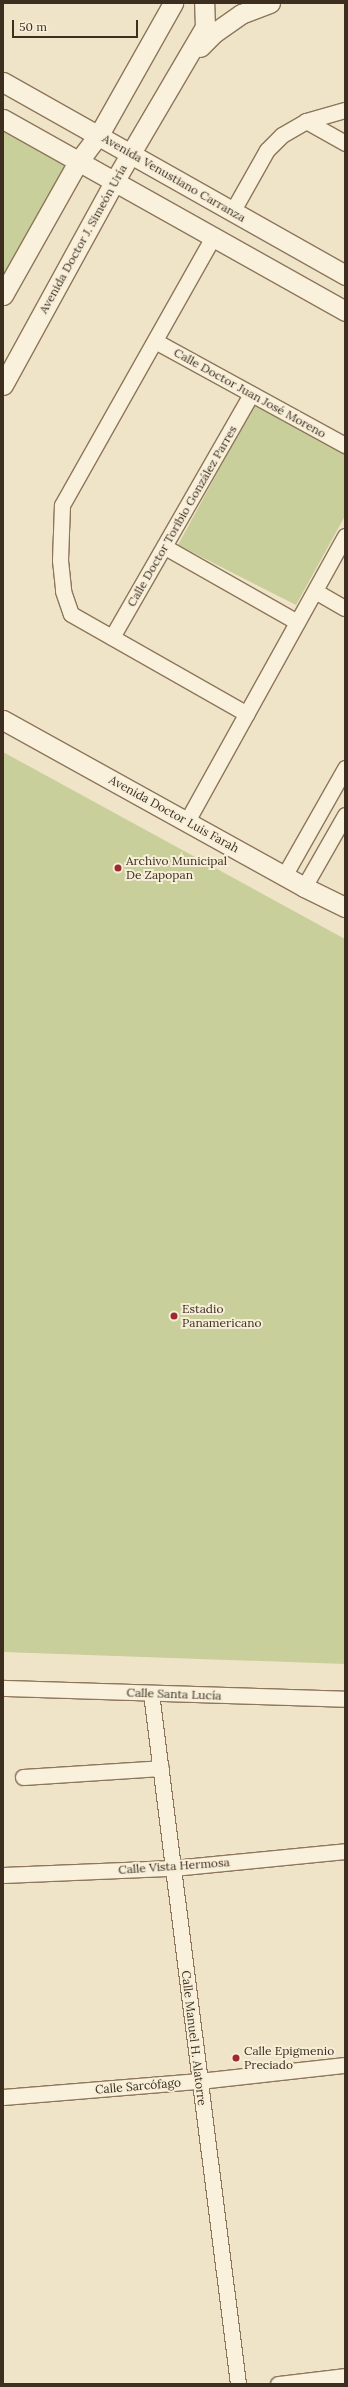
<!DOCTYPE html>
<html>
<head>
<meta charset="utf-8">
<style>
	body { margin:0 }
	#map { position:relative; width:348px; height:2387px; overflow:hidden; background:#f0e4c8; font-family:Lora,serif }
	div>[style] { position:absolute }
	.green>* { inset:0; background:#c9cf9b }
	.roads { filter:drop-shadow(1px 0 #8d765c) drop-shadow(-1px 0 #8d765c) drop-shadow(0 1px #8d765c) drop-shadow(0 -1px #8d765c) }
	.minor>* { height:15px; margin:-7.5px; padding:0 7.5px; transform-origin:7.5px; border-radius:7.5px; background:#faf1dc }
	.tertiary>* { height:19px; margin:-9.5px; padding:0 9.5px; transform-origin:9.5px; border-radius:9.5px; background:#faf1dc }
	.dots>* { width:11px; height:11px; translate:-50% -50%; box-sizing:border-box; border:2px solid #f7eed8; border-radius:50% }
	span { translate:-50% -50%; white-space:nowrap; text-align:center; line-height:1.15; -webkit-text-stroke:4px #f7eed8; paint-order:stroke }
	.street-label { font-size:12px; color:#3d2e20 }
	.poi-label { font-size:12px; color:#3d2e20 }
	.left { translate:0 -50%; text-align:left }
	.frame { position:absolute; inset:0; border:4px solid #3d2e20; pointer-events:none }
	.scale { position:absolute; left:12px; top:20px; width:126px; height:18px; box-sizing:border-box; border:2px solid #3d2e20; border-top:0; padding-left:5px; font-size:12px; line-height:14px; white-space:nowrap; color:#3d2e20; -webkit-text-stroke:3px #f7eed8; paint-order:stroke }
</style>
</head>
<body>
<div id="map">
	<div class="green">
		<i style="clip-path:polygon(3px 130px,70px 163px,3px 281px)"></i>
		<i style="clip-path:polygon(254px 405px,345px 454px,345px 516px,296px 605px,178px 545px)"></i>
		<i style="clip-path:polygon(3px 752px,345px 939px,345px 1664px,3px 1652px)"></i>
	</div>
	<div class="roads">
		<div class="minor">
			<i style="left:306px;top:121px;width:45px;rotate:29.4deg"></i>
			<i style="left:232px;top:212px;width:71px;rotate:-60.6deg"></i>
			<i style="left:267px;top:150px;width:21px;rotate:-45deg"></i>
			<i style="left:282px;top:135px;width:28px;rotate:-30deg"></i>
			<i style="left:306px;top:121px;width:41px;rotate:-15.8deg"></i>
			<i style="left:213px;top:237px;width:308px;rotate:119.4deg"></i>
			<i style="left:62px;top:505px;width:55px;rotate:92.1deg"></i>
			<i style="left:60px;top:560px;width:31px;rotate:84deg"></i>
			<i style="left:63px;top:591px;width:24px;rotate:71deg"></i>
			<i style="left:71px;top:614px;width:202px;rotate:29.6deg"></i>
			<i style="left:155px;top:341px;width:217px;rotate:28.7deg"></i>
			<i style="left:165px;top:547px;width:152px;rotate:29.6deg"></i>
			<i style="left:315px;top:591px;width:34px;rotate:30deg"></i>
			<i style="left:112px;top:637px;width:280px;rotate:-60.2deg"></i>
			<i style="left:187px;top:821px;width:326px;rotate:-61deg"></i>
			<i style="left:284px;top:876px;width:124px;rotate:-60.5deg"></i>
			<i style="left:304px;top:887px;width:83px;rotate:-60.3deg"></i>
			<i style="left:3px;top:1688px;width:342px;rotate:1.8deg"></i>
			<i style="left:151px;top:1693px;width:696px;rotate:82.82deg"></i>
			<i style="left:23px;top:1777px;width:138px;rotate:-3.7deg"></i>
			<i style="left:3px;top:1875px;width:170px;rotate:-2.4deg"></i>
			<i style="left:173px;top:1868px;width:173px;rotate:-5.6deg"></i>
			<i style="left:3px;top:2097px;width:197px;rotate:-4.7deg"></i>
			<i style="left:199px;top:2081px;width:147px;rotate:-6.3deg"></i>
			<i style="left:278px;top:2384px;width:67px;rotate:-6.8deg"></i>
		</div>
		<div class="tertiary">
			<i style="left:200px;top:47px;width:20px;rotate:-45deg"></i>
			<i style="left:214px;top:33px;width:33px;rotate:-35deg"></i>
			<i style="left:241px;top:14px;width:31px;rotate:-21deg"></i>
			<i style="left:3px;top:82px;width:393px;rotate:29.4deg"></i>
			<i style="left:3px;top:119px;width:392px;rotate:29.3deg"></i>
			<i style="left:3px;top:295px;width:153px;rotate:-60.6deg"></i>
			<i style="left:78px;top:162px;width:39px;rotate:-53deg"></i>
			<i style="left:101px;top:131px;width:147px;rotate:-60.6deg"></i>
			<i style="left:3px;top:385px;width:231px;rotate:-61.3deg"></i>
			<i style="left:114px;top:182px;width:180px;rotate:-59.6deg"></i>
			<i style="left:205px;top:27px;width:24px;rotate:-92deg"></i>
			<i style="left:3px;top:720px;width:344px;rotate:29deg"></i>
			<i style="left:304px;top:887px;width:46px;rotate:26deg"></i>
		</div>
	</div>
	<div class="dots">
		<i style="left:118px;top:868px;background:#9e2a2b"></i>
		<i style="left:174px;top:1316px;background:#9e2a2b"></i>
		<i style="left:236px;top:2058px;background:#9e2a2b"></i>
	</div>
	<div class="street-label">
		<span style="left:174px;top:178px;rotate:30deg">Avenida Venustiano Carranza</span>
		<span style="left:83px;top:239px;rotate:-61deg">Avenida Doctor J. Simeón Uría</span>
		<span style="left:250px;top:393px;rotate:29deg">Calle Doctor Juan José Moreno</span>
		<span style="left:182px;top:516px;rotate:-60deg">Calle Doctor Toribio González Parres</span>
		<span style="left:174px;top:814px;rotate:29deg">Avenida Doctor Luis Farah</span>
		<span style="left:174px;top:1694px;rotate:2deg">Calle Santa Lucía</span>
		<span style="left:174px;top:1866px;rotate:-4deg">Calle Vista Hermosa</span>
		<span style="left:194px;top:2038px;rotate:83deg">Calle Manuel H. Alatorre</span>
		<span style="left:138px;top:2086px;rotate:-5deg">Calle Sarcófago</span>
	</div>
	<div class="poi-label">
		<span class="left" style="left:126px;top:868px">Archivo Municipal<br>De Zapopan</span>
		<span class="left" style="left:182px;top:1316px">Estadio<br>Panamericano</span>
		<span class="left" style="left:244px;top:2058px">Calle Epigmenio<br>Preciado</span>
	</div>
	<div class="frame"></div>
	<div class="scale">50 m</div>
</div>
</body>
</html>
